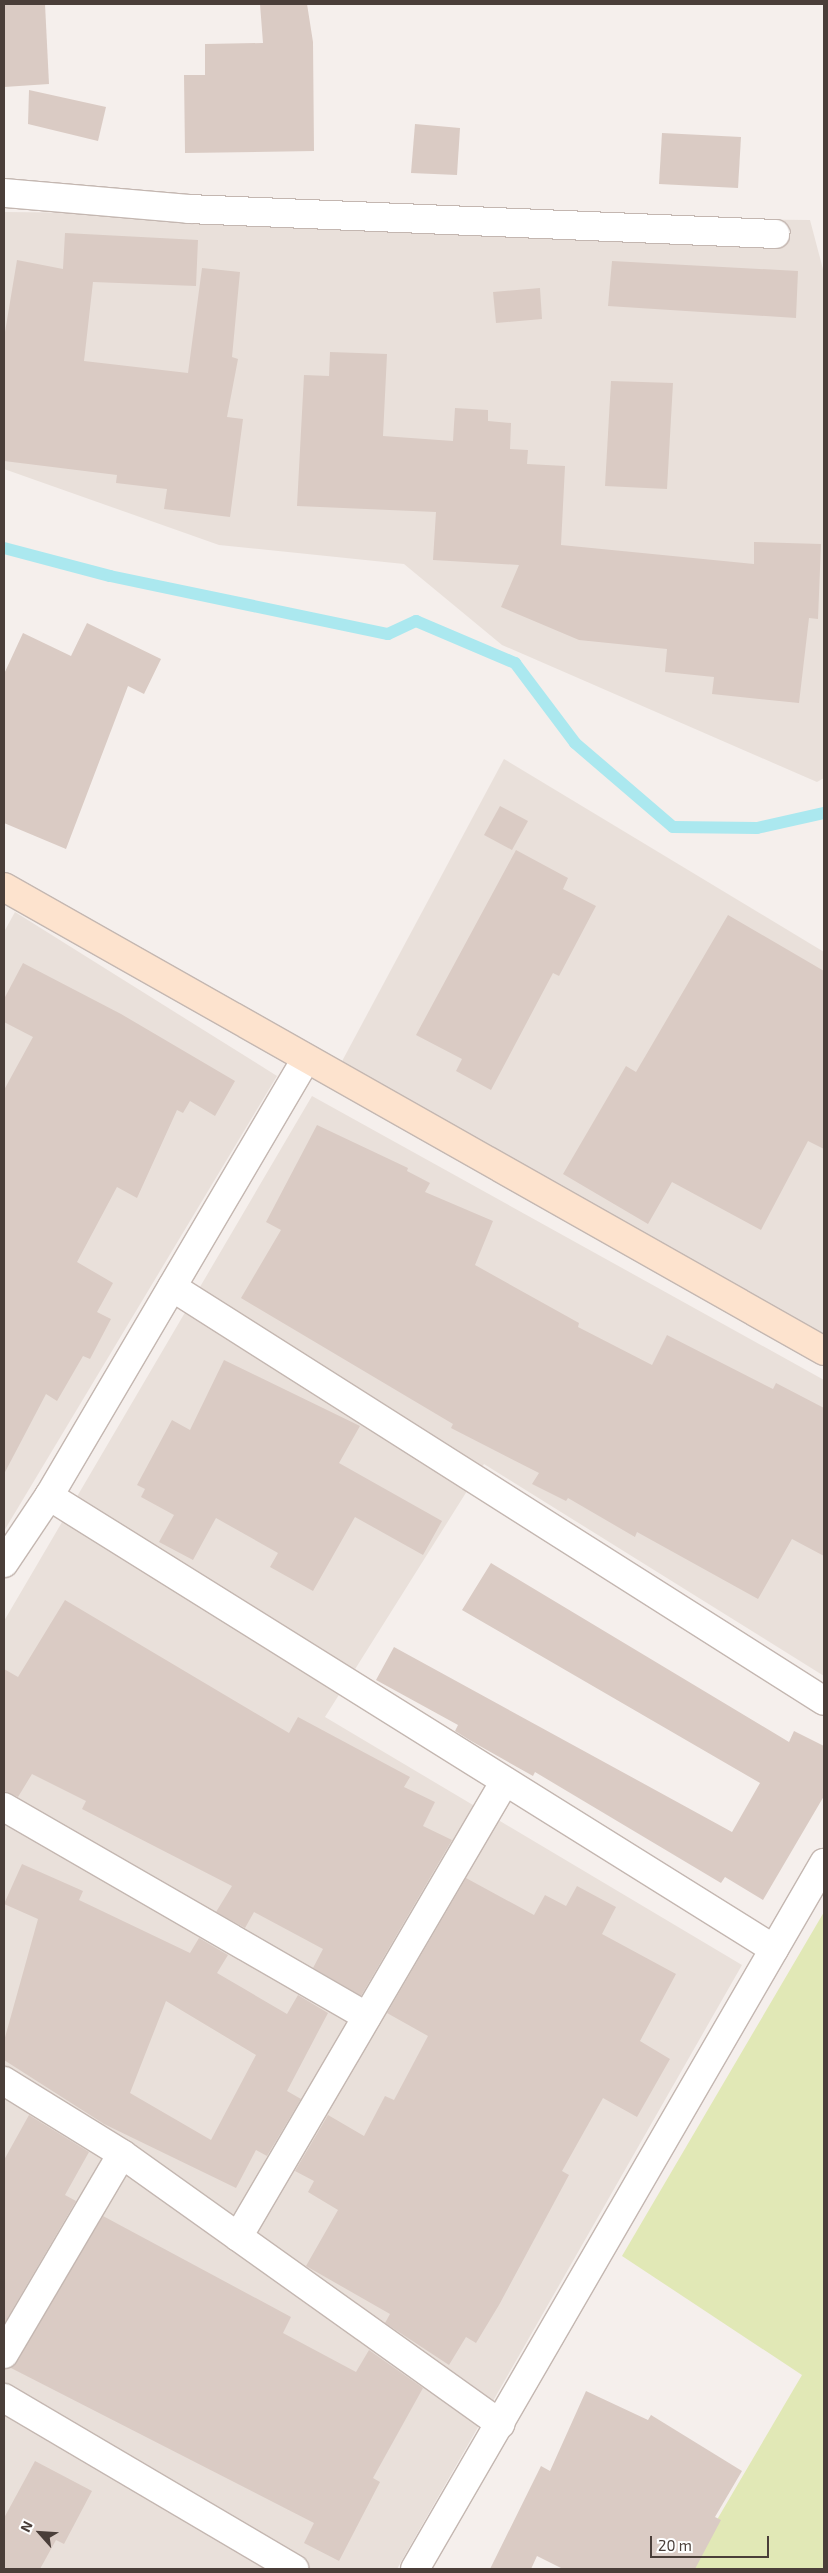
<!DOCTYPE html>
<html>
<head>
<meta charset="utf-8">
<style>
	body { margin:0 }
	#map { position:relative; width:828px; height:2573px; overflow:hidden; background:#f5efec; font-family:"Exo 2",sans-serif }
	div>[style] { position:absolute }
	.residential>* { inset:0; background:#e9e0da }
	.green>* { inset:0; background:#e1e8b6 }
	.stream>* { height:12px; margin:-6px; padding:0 6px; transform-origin:6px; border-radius:6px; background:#abe8ef }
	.building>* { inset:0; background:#dacbc4 }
	.roads { filter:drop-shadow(1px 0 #c4b7b1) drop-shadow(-1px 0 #c4b7b1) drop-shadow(0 1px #c4b7b1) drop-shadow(0 -1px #c4b7b1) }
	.street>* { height:28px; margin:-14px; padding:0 14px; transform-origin:14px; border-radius:14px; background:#fff }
	.secondary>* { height:28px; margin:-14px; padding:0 14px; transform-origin:14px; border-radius:14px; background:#fde3ce }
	span { translate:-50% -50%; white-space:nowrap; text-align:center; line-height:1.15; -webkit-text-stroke:4px #fff; paint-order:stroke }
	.frame { position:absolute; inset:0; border:5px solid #4a3e39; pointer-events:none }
	.north { position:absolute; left:15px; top:2508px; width:50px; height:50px; -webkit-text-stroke:4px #fff; paint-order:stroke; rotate:296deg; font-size:14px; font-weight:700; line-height:20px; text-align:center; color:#4a3e39 }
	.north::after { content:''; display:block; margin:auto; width:18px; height:22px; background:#4a3e39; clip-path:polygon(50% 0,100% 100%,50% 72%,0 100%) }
	.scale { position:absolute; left:650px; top:2536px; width:119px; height:22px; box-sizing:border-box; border:2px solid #4a3e39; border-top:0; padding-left:6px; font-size:15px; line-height:18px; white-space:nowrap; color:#4a3e39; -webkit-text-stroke:4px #fff; paint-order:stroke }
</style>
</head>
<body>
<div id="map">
	<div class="residential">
		<i style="clip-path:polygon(4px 212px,810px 220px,824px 273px,824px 778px,817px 782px,502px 645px,404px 564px,219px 545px,4px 469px)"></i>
		<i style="clip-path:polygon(504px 759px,824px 952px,824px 1338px,340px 1065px)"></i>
		<i style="clip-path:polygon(15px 912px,277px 1076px,4px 1531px,4px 932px)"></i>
		<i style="clip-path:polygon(312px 1096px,824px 1380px,824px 1676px,484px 1464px,325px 1717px,742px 1965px,397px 2569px,4px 2569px,4px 1621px)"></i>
	</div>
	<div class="green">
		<i style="clip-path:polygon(824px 1912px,824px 2569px,688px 2569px,802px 2375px,622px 2256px)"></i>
	</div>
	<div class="stream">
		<i style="left:4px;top:548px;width:110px;rotate:14.8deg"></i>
		<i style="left:110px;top:576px;width:284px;rotate:11.8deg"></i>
		<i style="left:388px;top:634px;width:31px;rotate:-25deg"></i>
		<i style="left:416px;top:621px;width:108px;rotate:23deg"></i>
		<i style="left:515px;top:663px;width:100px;rotate:53.1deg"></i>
		<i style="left:575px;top:743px;width:129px;rotate:40.6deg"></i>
		<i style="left:673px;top:827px;width:84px;rotate:0.7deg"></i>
		<i style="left:757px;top:828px;width:69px;rotate:-12.6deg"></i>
	</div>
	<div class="building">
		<i style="clip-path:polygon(4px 4px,45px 4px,49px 84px,4px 87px)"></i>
		<i style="clip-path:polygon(260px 4px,307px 4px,313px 42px,314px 151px,185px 153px,184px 75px,205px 75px,205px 44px,263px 43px)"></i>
		<i style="clip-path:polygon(29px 90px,106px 107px,98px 141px,28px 124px)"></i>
		<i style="clip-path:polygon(415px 124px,460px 128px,457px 175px,411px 173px)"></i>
		<i style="clip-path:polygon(662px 133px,741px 137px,738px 188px,659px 184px)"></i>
		<i style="clip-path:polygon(65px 233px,198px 240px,196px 286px,93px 282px,84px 361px,188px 373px,202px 268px,240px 272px,232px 357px,238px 359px,227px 417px,243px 419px,230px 517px,164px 509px,167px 489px,116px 483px,117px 475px,4px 461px,4px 338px,17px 260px,63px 269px)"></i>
		<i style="clip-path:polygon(612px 261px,798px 271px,796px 318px,608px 306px)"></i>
		<i style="clip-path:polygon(540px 288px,542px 319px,496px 323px,493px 292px)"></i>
		<i style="clip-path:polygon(330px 352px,387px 354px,383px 436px,453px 441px,455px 408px,488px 410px,488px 421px,511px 423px,510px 449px,528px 450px,527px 464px,565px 466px,561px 545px,754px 564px,754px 542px,821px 544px,818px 619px,809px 618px,799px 703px,712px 694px,714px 677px,665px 672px,667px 649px,579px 640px,501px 607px,519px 565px,433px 560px,436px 512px,297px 506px,304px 375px,329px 376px)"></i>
		<i style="clip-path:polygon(611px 381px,673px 383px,667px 489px,605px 486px)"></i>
		<i style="clip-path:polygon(87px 623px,161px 659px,144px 694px,128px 686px,66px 849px,4px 823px,4px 674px,23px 633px,71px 656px)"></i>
		<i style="clip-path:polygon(500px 806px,528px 821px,512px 850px,484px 835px)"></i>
		<i style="clip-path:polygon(516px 850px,568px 878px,563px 889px,596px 906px,559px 976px,553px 973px,491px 1090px,456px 1071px,462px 1059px,416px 1035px)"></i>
		<i style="clip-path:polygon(728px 915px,824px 971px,824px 1149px,808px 1141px,761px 1230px,672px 1182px,648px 1224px,563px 1174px,626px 1066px,636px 1072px)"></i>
		<i style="clip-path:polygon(23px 963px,121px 1014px,235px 1081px,215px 1116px,190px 1101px,183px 1113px,177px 1110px,137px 1198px,117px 1187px,77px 1262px,113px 1283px,97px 1312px,111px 1319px,90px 1359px,83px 1356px,57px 1401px,46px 1394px,4px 1474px,4px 1090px,33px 1037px,4px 1022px,4px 999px)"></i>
		<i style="clip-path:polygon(317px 1125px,408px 1168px,407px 1171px,430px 1183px,425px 1192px,493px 1221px,475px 1265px,579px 1323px,578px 1327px,652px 1365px,667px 1335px,773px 1389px,776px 1383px,824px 1408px,824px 1556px,792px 1539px,758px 1599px,637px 1532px,635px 1537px,568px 1498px,566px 1501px,532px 1484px,539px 1473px,451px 1428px,453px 1424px,241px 1298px,281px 1230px,266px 1222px)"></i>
		<i style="clip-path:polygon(224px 1360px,360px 1426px,339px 1463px,442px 1521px,423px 1555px,355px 1517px,313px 1591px,270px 1567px,278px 1553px,216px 1518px,193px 1560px,159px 1542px,174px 1515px,141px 1497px,145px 1489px,137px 1485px,172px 1420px,190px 1430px)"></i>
		<i style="clip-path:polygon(491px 1563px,789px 1742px,794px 1731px,824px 1746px,824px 1796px,763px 1900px,725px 1877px,721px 1883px,535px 1772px,533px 1776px,471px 1741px,455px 1731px,458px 1725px,376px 1680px,394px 1647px,732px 1832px,760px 1783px,462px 1610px)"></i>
		<i style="clip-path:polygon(65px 1600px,289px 1733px,298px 1717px,410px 1777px,404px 1787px,435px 1802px,423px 1826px,452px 1840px,361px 1996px,313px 1968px,323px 1949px,254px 1912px,245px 1928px,216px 1912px,232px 1886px,82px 1809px,86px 1801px,32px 1774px,18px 1797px,4px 1791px,4px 1669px,18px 1677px)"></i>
		<i style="clip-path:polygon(evenodd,22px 1864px,83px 1891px,79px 1900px,190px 1953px,199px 1938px,228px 1955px,217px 1973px,287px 2014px,298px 1995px,328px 2013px,287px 2091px,301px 2099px,267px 2156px,256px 2150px,236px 2188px,104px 2124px,4px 2060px,4px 2041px,38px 1919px,4px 1904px,22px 1864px,166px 2001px,256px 2055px,211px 2140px,130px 2093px,166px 2001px)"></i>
		<i style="clip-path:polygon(466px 1878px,534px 1915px,545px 1895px,566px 1906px,577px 1886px,616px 1907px,602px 1934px,676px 1974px,640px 2041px,670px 2059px,637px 2117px,603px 2098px,562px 2171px,569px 2175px,499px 2305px,476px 2343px,466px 2337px,449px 2365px,385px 2323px,390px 2314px,306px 2266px,338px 2210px,308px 2192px,314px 2181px,295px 2171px,328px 2115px,364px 2136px,385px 2096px,394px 2100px,428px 2036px,387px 2013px)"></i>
		<i style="clip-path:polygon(29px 2115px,89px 2152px,65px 2195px,76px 2201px,4px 2324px,4px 2160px)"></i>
		<i style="clip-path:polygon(103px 2216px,291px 2317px,283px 2333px,356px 2372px,369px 2350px,423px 2388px,373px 2478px,380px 2482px,339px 2561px,304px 2543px,314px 2523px,11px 2368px)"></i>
		<i style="clip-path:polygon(586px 2391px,648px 2420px,651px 2415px,742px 2471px,715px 2517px,721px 2520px,695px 2569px,563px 2569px,537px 2556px,531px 2569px,490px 2569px,541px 2466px,550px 2471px)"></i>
		<i style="clip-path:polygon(35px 2461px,92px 2491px,64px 2544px,56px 2540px,40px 2569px,4px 2569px,4px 2518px)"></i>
	</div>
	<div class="roads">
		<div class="street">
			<i style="left:4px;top:193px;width:186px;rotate:4.9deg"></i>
			<i style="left:189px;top:209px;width:587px;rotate:2.44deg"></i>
			<i style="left:172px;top:1287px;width:772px;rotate:32.41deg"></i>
			<i style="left:49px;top:1496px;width:855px;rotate:32deg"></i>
			<i style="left:4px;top:1563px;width:81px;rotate:-56.1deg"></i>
			<i style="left:49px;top:1496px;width:507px;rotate:-59.54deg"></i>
			<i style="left:4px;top:1807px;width:419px;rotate:30deg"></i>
			<i style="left:4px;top:2081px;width:139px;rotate:31.7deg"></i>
			<i style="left:122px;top:2154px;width:465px;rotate:35.5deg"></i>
			<i style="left:238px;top:2237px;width:528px;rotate:-59.65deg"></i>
			<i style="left:4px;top:2354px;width:232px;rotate:-59.5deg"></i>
			<i style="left:4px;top:2398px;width:337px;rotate:30.5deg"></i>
			<i style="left:415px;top:2569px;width:816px;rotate:-59.92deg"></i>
		</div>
		<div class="secondary">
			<i style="left:4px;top:887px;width:942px;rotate:29.5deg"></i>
		</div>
	</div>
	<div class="frame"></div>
	<div class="north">N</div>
	<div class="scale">20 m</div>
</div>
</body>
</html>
